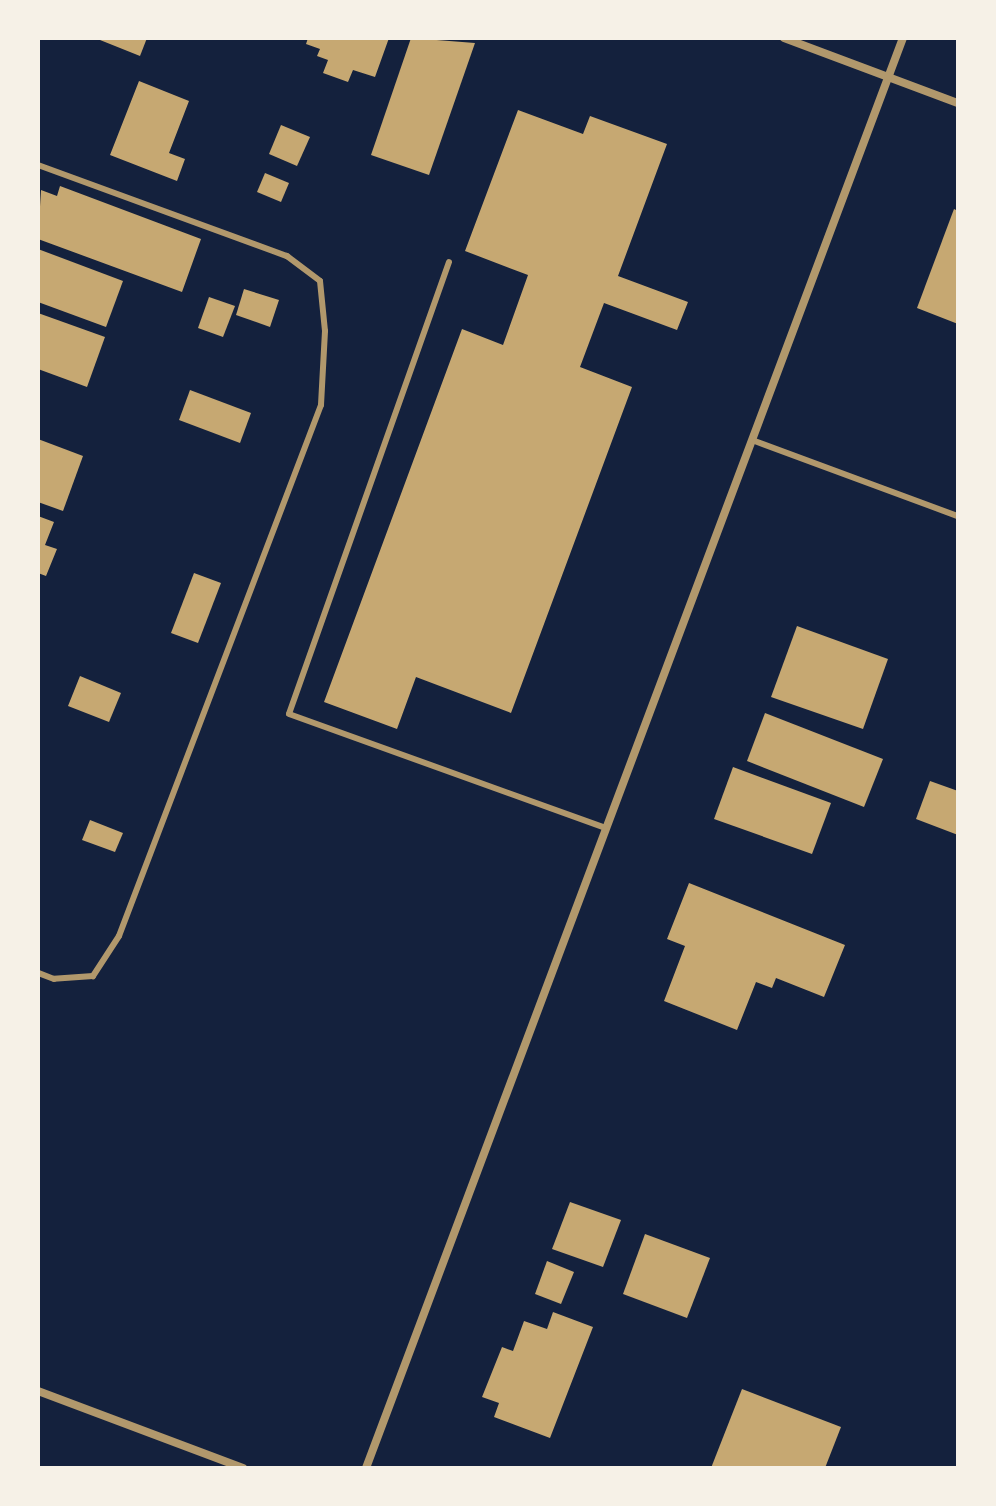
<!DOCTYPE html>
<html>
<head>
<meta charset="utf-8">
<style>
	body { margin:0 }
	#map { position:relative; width:996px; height:1506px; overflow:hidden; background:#14213d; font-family:"Zilla Slab",serif }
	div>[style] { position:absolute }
	.building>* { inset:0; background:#c6a872 }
	.service>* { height:6px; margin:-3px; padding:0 3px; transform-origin:3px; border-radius:3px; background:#b1986c }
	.minor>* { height:8px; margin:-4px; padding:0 4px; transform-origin:4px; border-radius:4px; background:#b1986c }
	span { translate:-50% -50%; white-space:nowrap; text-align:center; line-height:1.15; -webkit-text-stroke:8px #f6f1e7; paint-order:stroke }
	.frame { position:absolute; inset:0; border:40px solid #f6f1e7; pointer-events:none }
</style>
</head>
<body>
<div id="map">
	<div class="building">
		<i style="clip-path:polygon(95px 38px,147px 38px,140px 56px)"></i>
		<i style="clip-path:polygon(308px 38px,389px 38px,375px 77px,353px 70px,348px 82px,323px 73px,328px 60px,317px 56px,320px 49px,306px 44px)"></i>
		<i style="clip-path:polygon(411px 38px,475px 43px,429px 175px,371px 155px)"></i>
		<i style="clip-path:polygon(139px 81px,189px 101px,169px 153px,185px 159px,177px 181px,110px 155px)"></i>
		<i style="clip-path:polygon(518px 110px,583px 134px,590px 116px,667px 144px,618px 276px,688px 302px,677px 330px,604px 303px,580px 367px,632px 387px,511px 713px,416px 677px,397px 729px,324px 702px,462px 329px,503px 345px,528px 275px,465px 251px)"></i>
		<i style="clip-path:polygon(281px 125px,310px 137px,297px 166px,269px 154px)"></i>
		<i style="clip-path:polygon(265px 173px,289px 183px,281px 202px,257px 192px)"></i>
		<i style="clip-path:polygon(60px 186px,201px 239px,182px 292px,38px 239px,41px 190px,57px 196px)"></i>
		<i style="clip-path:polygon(954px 209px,958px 211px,958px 324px,917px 308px)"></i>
		<i style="clip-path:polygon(38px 249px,123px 281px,106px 327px,38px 302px)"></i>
		<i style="clip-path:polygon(244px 289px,279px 300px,270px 327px,236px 315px)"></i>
		<i style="clip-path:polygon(209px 297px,235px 306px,223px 337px,198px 328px)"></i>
		<i style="clip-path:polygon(38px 313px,105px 337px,87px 387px,38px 369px)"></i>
		<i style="clip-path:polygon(190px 390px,251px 413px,240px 443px,179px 420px)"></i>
		<i style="clip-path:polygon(38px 439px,83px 456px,63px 511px,38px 502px)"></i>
		<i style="clip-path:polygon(38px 516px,54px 522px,45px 545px,57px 549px,46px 576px,38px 573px)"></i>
		<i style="clip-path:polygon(194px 573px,221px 583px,198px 643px,171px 633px)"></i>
		<i style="clip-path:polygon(797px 626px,888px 659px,863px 729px,771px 697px)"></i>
		<i style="clip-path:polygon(80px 676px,121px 693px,109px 722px,68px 706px)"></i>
		<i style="clip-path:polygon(765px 713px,883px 759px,864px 807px,747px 761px)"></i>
		<i style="clip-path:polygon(733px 767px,831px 803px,812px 854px,714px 819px)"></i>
		<i style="clip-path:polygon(930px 781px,958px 791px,958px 835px,916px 819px)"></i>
		<i style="clip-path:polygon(90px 820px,123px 833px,115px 852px,82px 840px)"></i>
		<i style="clip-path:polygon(689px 883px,845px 945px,824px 997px,776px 978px,772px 988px,756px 982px,737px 1030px,664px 1001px,685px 946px,667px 939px)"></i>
		<i style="clip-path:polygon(570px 1202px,621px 1220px,603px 1267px,552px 1249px)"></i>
		<i style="clip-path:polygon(645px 1234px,710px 1258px,687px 1318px,623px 1294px)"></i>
		<i style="clip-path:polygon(547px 1261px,574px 1272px,561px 1304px,535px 1294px)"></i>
		<i style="clip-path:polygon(553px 1312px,593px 1327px,550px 1438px,494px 1417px,499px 1403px,482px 1397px,502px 1347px,513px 1351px,524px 1321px,547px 1329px)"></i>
		<i style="clip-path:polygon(742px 1389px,841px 1427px,825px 1468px,711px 1468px)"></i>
	</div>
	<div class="service">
		<i style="left:38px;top:165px;width:265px;rotate:20.1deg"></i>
		<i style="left:287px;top:256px;width:41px;rotate:37.1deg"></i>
		<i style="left:320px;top:281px;width:50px;rotate:84.3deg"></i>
		<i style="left:325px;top:331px;width:74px;rotate:93.1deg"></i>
		<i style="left:321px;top:405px;width:568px;rotate:110.83deg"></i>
		<i style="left:119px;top:936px;width:48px;rotate:123deg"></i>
		<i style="left:93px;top:976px;width:39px;rotate:176deg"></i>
		<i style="left:54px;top:979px;width:17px;rotate:-159deg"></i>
		<i style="left:449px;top:262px;width:479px;rotate:109.5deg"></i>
		<i style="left:289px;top:714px;width:337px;rotate:19.8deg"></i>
		<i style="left:752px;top:440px;width:220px;rotate:20.3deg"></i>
	</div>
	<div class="minor">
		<i style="left:784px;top:38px;width:186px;rotate:20.5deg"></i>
		<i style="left:38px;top:1391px;width:219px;rotate:20.6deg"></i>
		<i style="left:366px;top:1468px;width:1528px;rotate:-69.42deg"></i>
	</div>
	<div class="frame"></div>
</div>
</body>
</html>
